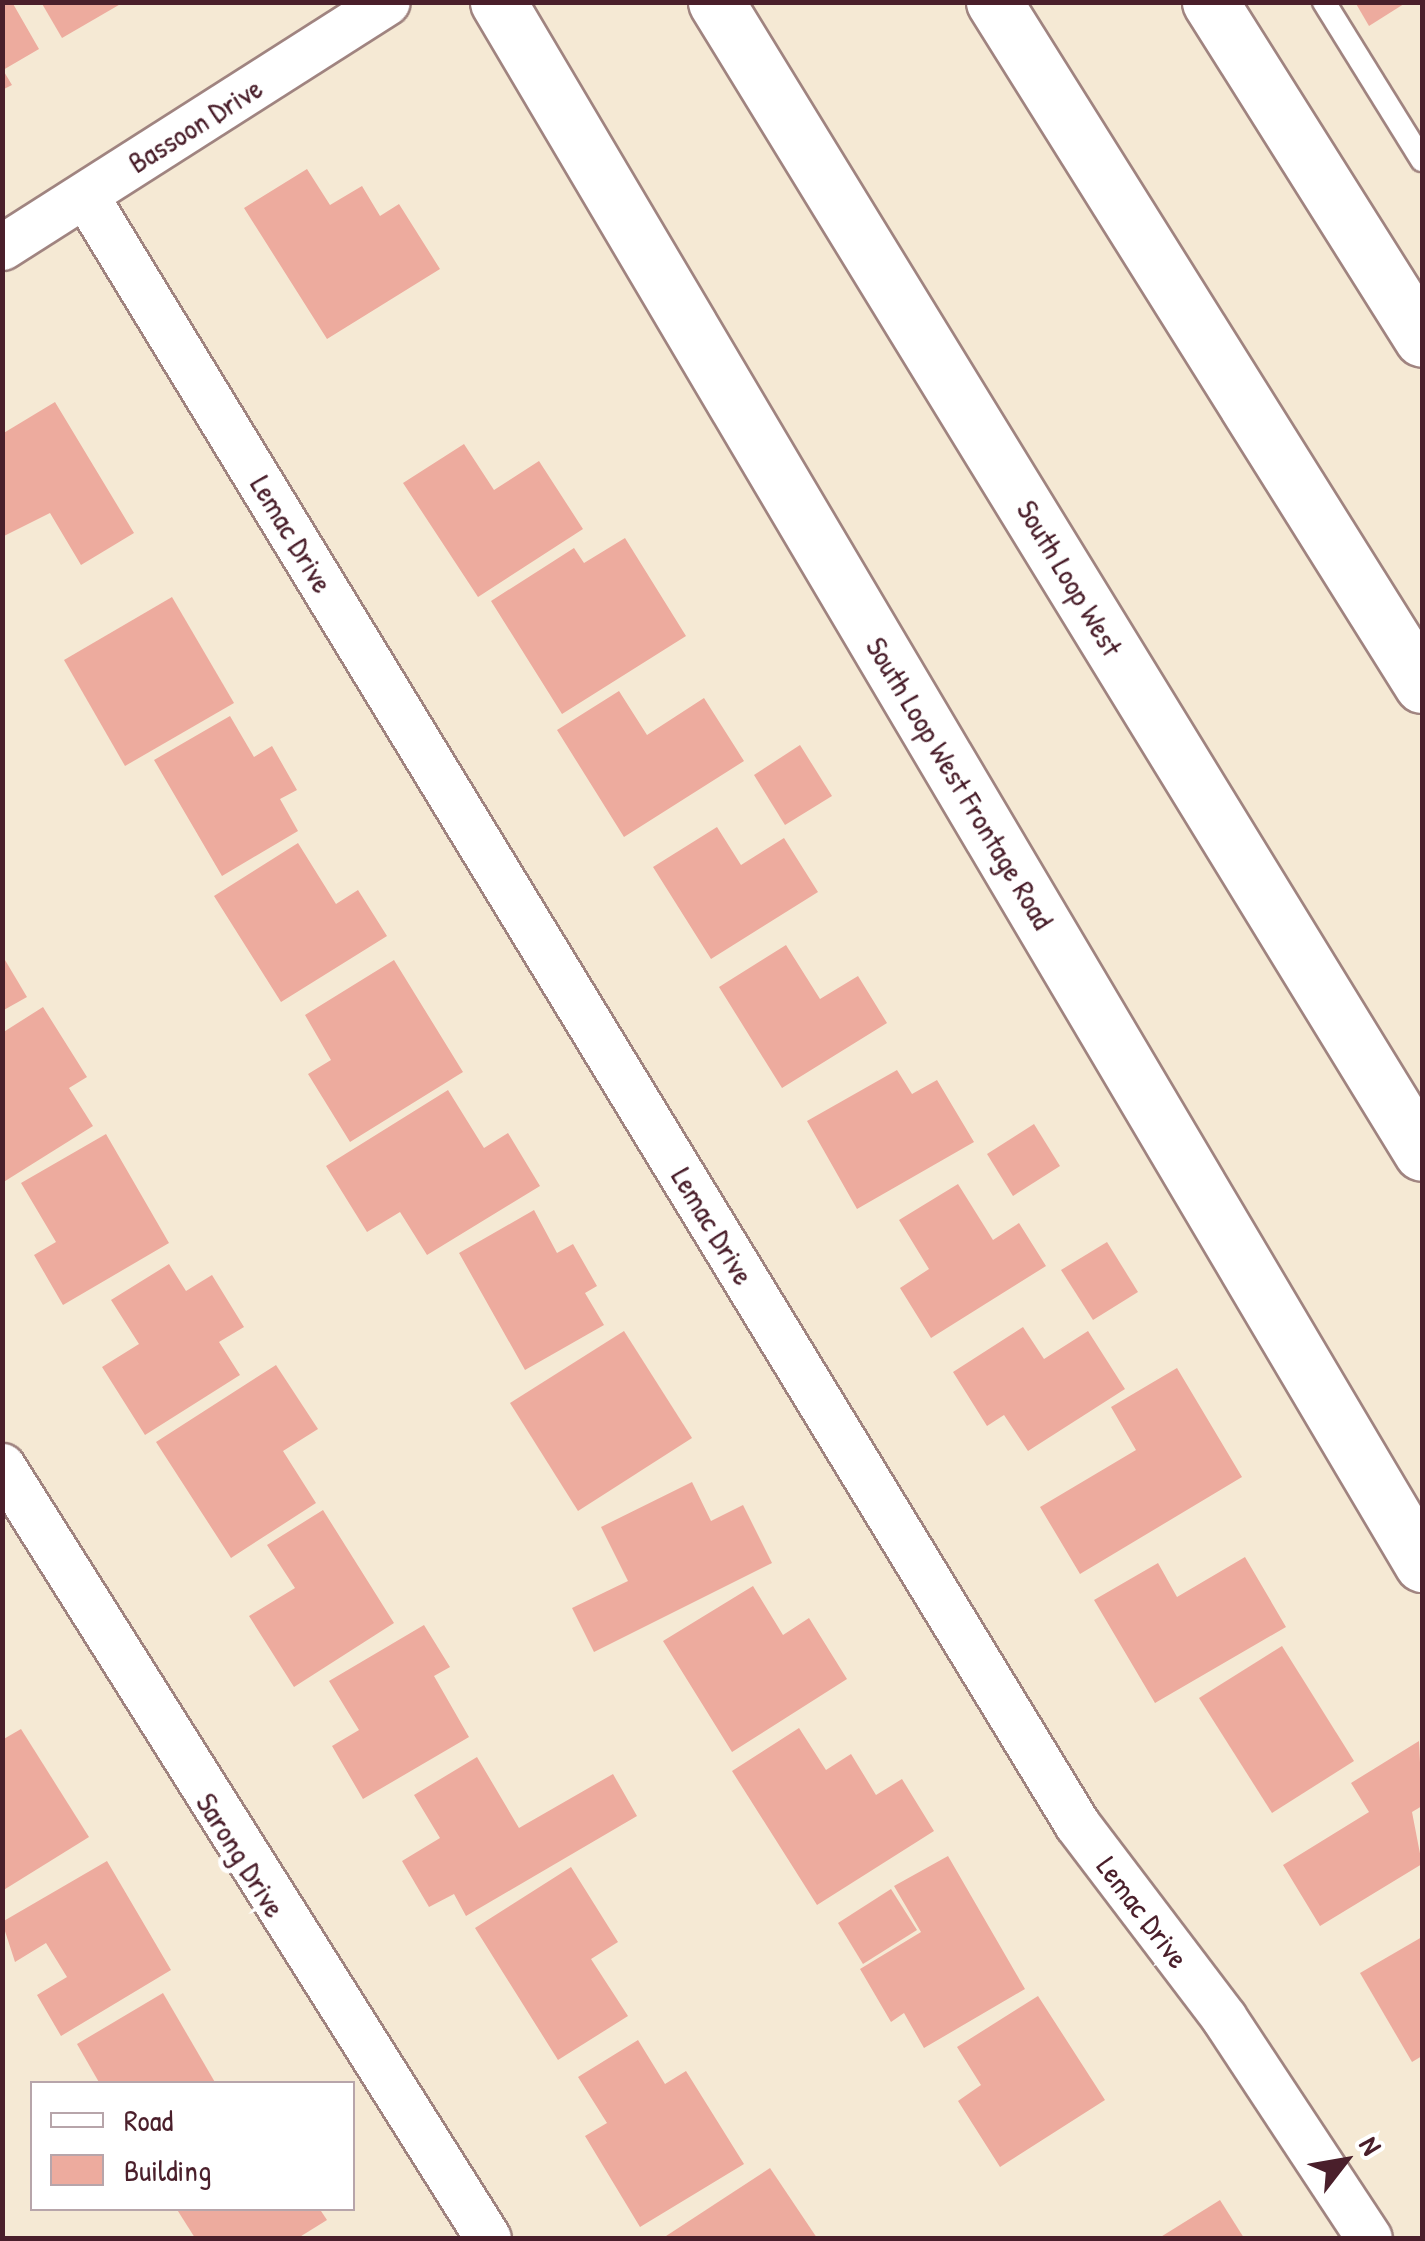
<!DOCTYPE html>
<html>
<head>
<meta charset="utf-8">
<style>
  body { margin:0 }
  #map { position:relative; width:1425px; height:2241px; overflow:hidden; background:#f5e9d4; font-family:"Patrick Hand",sans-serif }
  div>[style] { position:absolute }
  .building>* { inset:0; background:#edab9e }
  .roads { filter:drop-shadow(2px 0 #a08480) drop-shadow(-2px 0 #a08480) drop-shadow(0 2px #a08480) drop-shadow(0 -2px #a08480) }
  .lane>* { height:22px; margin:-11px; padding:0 11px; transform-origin:11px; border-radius:11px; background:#fff }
  .street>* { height:45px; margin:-22.5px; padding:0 22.5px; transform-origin:22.5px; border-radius:22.5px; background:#fff }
  .secondary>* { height:55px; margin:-27.5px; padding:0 27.5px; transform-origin:27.5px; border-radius:27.5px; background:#fff }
  .highway>* { height:55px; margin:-27.5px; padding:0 27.5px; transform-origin:27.5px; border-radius:27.5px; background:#fff }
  span { translate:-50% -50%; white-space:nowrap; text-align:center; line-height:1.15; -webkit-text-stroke:10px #fff; paint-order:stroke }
  .street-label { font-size:30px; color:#4a1f2b }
  .frame { position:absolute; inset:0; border:5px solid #4a1f2b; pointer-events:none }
  .legend { position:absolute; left:30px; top:2081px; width:325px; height:130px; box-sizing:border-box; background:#fff; border:2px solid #b7a5aa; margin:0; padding:12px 18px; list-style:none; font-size:30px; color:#4a1f2b }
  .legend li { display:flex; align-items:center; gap:20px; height:50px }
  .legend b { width:50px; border:2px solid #b7a5aa }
  .north { position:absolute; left:1295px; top:2111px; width:100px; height:100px; -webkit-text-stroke:8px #fff; paint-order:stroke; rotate:59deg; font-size:28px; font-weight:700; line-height:40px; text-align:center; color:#4a1f2b }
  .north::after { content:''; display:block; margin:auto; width:35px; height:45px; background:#4a1f2b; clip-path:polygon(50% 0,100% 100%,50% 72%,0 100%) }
</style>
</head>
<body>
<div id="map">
  <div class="building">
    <div style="clip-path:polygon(2px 2px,12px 2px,39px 49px,3px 70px,12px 85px,2px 90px)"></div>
    <div style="clip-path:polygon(41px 2px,124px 2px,62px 38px)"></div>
    <div style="clip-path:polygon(1355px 2px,1407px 2px,1369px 26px)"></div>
    <div style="clip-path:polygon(307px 169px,330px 205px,362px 186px,380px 216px,399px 204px,440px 269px,327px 339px,244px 208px)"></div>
    <div style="clip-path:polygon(55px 402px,134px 533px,81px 565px,50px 513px,2px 537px,2px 434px)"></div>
    <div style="clip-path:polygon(464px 444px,494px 490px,539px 461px,583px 529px,478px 597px,403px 483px)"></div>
    <div style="clip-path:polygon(625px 538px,686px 636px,562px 714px,491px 601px,574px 548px,584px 563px)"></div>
    <div style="clip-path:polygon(172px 597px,234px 703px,125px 766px,64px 660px)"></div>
    <div style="clip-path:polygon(619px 691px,647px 735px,704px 698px,744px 761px,624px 837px,557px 730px)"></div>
    <div style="clip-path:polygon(230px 716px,254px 757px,272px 746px,297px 790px,280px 799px,298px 831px,222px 876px,154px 760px)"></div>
    <div style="clip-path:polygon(800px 745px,832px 796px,785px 825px,754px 775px)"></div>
    <div style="clip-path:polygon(717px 827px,741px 865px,784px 838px,818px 892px,711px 959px,653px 867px)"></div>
    <div style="clip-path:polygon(298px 843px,336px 904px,358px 890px,387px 936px,281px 1002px,214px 896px)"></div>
    <div style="clip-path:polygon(786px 945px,820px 999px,858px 976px,887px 1023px,782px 1088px,719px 987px)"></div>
    <div style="clip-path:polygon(2px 955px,27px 997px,2px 1011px)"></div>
    <div style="clip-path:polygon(394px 960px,463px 1072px,350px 1142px,308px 1074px,331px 1060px,305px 1015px)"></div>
    <div style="clip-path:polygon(43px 1007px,87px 1077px,69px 1088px,93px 1126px,2px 1183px,2px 1033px)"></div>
    <div style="clip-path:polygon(897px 1070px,912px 1094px,937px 1080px,974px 1142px,857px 1209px,807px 1121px)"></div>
    <div style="clip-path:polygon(448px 1090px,484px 1148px,508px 1133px,540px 1186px,427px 1255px,400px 1212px,367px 1232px,326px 1166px)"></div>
    <div style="clip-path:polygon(1034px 1124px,1060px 1166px,1013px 1196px,987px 1154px)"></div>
    <div style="clip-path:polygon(106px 1134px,169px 1243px,63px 1305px,34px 1255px,56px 1242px,21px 1183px)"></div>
    <div style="clip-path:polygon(958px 1184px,993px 1240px,1019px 1223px,1046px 1266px,931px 1338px,900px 1288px,929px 1269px,899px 1220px)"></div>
    <div style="clip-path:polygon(534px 1210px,557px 1253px,573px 1244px,597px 1286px,585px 1293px,604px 1325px,525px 1370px,459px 1253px)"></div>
    <div style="clip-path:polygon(1107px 1242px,1138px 1292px,1093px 1320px,1061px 1270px)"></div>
    <div style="clip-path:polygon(169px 1264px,186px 1291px,212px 1275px,244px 1327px,219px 1342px,240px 1375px,145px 1435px,102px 1367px,139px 1344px,111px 1300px)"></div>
    <div style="clip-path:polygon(1023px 1327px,1044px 1359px,1088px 1331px,1125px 1389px,1028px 1451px,1004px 1415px,987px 1426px,953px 1372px)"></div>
    <div style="clip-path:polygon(624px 1331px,692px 1438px,578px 1511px,510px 1403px)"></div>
    <div style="clip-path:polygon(276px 1365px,318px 1429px,283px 1451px,316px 1503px,231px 1558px,156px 1442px)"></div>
    <div style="clip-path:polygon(1177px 1368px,1242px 1477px,1080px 1574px,1040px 1507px,1136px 1450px,1111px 1407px)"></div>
    <div style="clip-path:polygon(692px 1482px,711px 1521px,743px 1505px,772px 1563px,594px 1652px,572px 1608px,628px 1581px,601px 1527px)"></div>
    <div style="clip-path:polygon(323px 1510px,394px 1623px,294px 1687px,249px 1616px,295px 1588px,267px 1545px)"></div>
    <div style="clip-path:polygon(1245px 1557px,1286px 1627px,1155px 1703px,1094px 1600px,1158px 1563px,1177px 1597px)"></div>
    <div style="clip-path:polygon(753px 1586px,783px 1635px,809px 1618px,847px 1679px,732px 1752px,663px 1641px)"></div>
    <div style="clip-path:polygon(424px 1625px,450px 1667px,434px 1676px,469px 1737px,363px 1799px,332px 1746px,359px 1730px,329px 1681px)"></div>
    <div style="clip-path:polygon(1282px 1646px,1354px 1761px,1272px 1813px,1199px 1698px)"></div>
    <div style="clip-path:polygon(799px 1728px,826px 1770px,851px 1754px,876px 1795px,902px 1779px,934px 1831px,817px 1905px,732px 1771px)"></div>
    <div style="clip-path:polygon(21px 1729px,89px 1837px,2px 1891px,2px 1740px)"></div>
    <div style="clip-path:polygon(1419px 1741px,1422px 1806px,1412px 1812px,1422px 1864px,1320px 1926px,1283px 1865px,1369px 1812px,1351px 1783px)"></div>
    <div style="clip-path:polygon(477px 1757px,519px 1828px,613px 1774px,637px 1816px,466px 1916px,454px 1894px,429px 1907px,402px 1861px,440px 1838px,414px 1795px)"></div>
    <div style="clip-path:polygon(948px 1856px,1025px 1989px,924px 2048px,904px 2013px,891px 2022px,860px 1969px,921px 1932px,894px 1886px)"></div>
    <div style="clip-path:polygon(107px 1861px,171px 1970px,61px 2036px,37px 1995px,67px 1977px,46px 1943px,15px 1962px,2px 1922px)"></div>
    <div style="clip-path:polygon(571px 1867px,618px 1942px,591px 1959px,628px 2016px,558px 2060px,475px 1928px)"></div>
    <div style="clip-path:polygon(891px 1889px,917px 1930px,863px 1964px,838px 1923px)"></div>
    <div style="clip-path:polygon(1422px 1937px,1422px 2056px,1412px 2062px,1360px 1973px)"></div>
    <div style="clip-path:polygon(163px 1993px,216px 2084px,100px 2084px,77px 2044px)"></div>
    <div style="clip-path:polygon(1038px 1996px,1105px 2100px,1000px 2167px,958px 2101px,981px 2085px,957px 2047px)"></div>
    <div style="clip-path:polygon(638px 2040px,665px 2084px,686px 2071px,744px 2164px,640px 2227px,585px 2136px,607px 2123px,578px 2077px)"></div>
    <div style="clip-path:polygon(770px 2168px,817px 2238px,663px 2238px)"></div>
    <div style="clip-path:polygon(1220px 2200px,1244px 2238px,1159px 2238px)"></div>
    <div style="clip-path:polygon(176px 2208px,319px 2208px,327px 2220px,298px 2238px,195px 2238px)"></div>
  </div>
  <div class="roads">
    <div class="lane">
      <div style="left:1324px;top:2px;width:186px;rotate:58.2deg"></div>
    </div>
    <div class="street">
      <div style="left:85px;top:195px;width:1907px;rotate:58.66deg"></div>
      <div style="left:1077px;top:1824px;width:243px;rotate:52.8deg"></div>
      <div style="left:1224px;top:2018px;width:263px;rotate:56.6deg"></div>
      <div style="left:2px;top:247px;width:456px;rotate:-32.5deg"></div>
      <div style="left:2px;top:1466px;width:912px;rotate:57.81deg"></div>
    </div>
    <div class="secondary">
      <div style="left:498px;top:2px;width:1815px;rotate:59.39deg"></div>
      <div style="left:1210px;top:2px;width:398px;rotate:57.8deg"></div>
    </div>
    <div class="highway">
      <div style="left:716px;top:2px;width:1350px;rotate:58.48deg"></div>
      <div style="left:994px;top:2px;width:806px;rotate:57.93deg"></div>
    </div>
  </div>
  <div class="street-label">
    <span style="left:195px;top:125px;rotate:-32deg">Bassoon Drive</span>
    <span style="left:292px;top:534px;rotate:59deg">Lemac Drive</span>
    <span style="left:1070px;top:578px;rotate:59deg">South Loop West</span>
    <span style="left:960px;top:783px;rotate:59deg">South Loop West Frontage Road</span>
    <span style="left:713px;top:1226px;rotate:59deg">Lemac Drive</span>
    <span style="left:241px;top:1855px;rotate:58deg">Sarong Drive</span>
    <span style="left:1143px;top:1912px;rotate:53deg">Lemac Drive</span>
  </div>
  <div class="frame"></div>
  <ul class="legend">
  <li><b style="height:12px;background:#fff"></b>Road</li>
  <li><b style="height:28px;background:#edab9e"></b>Building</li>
  </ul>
  <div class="north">N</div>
</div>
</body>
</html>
